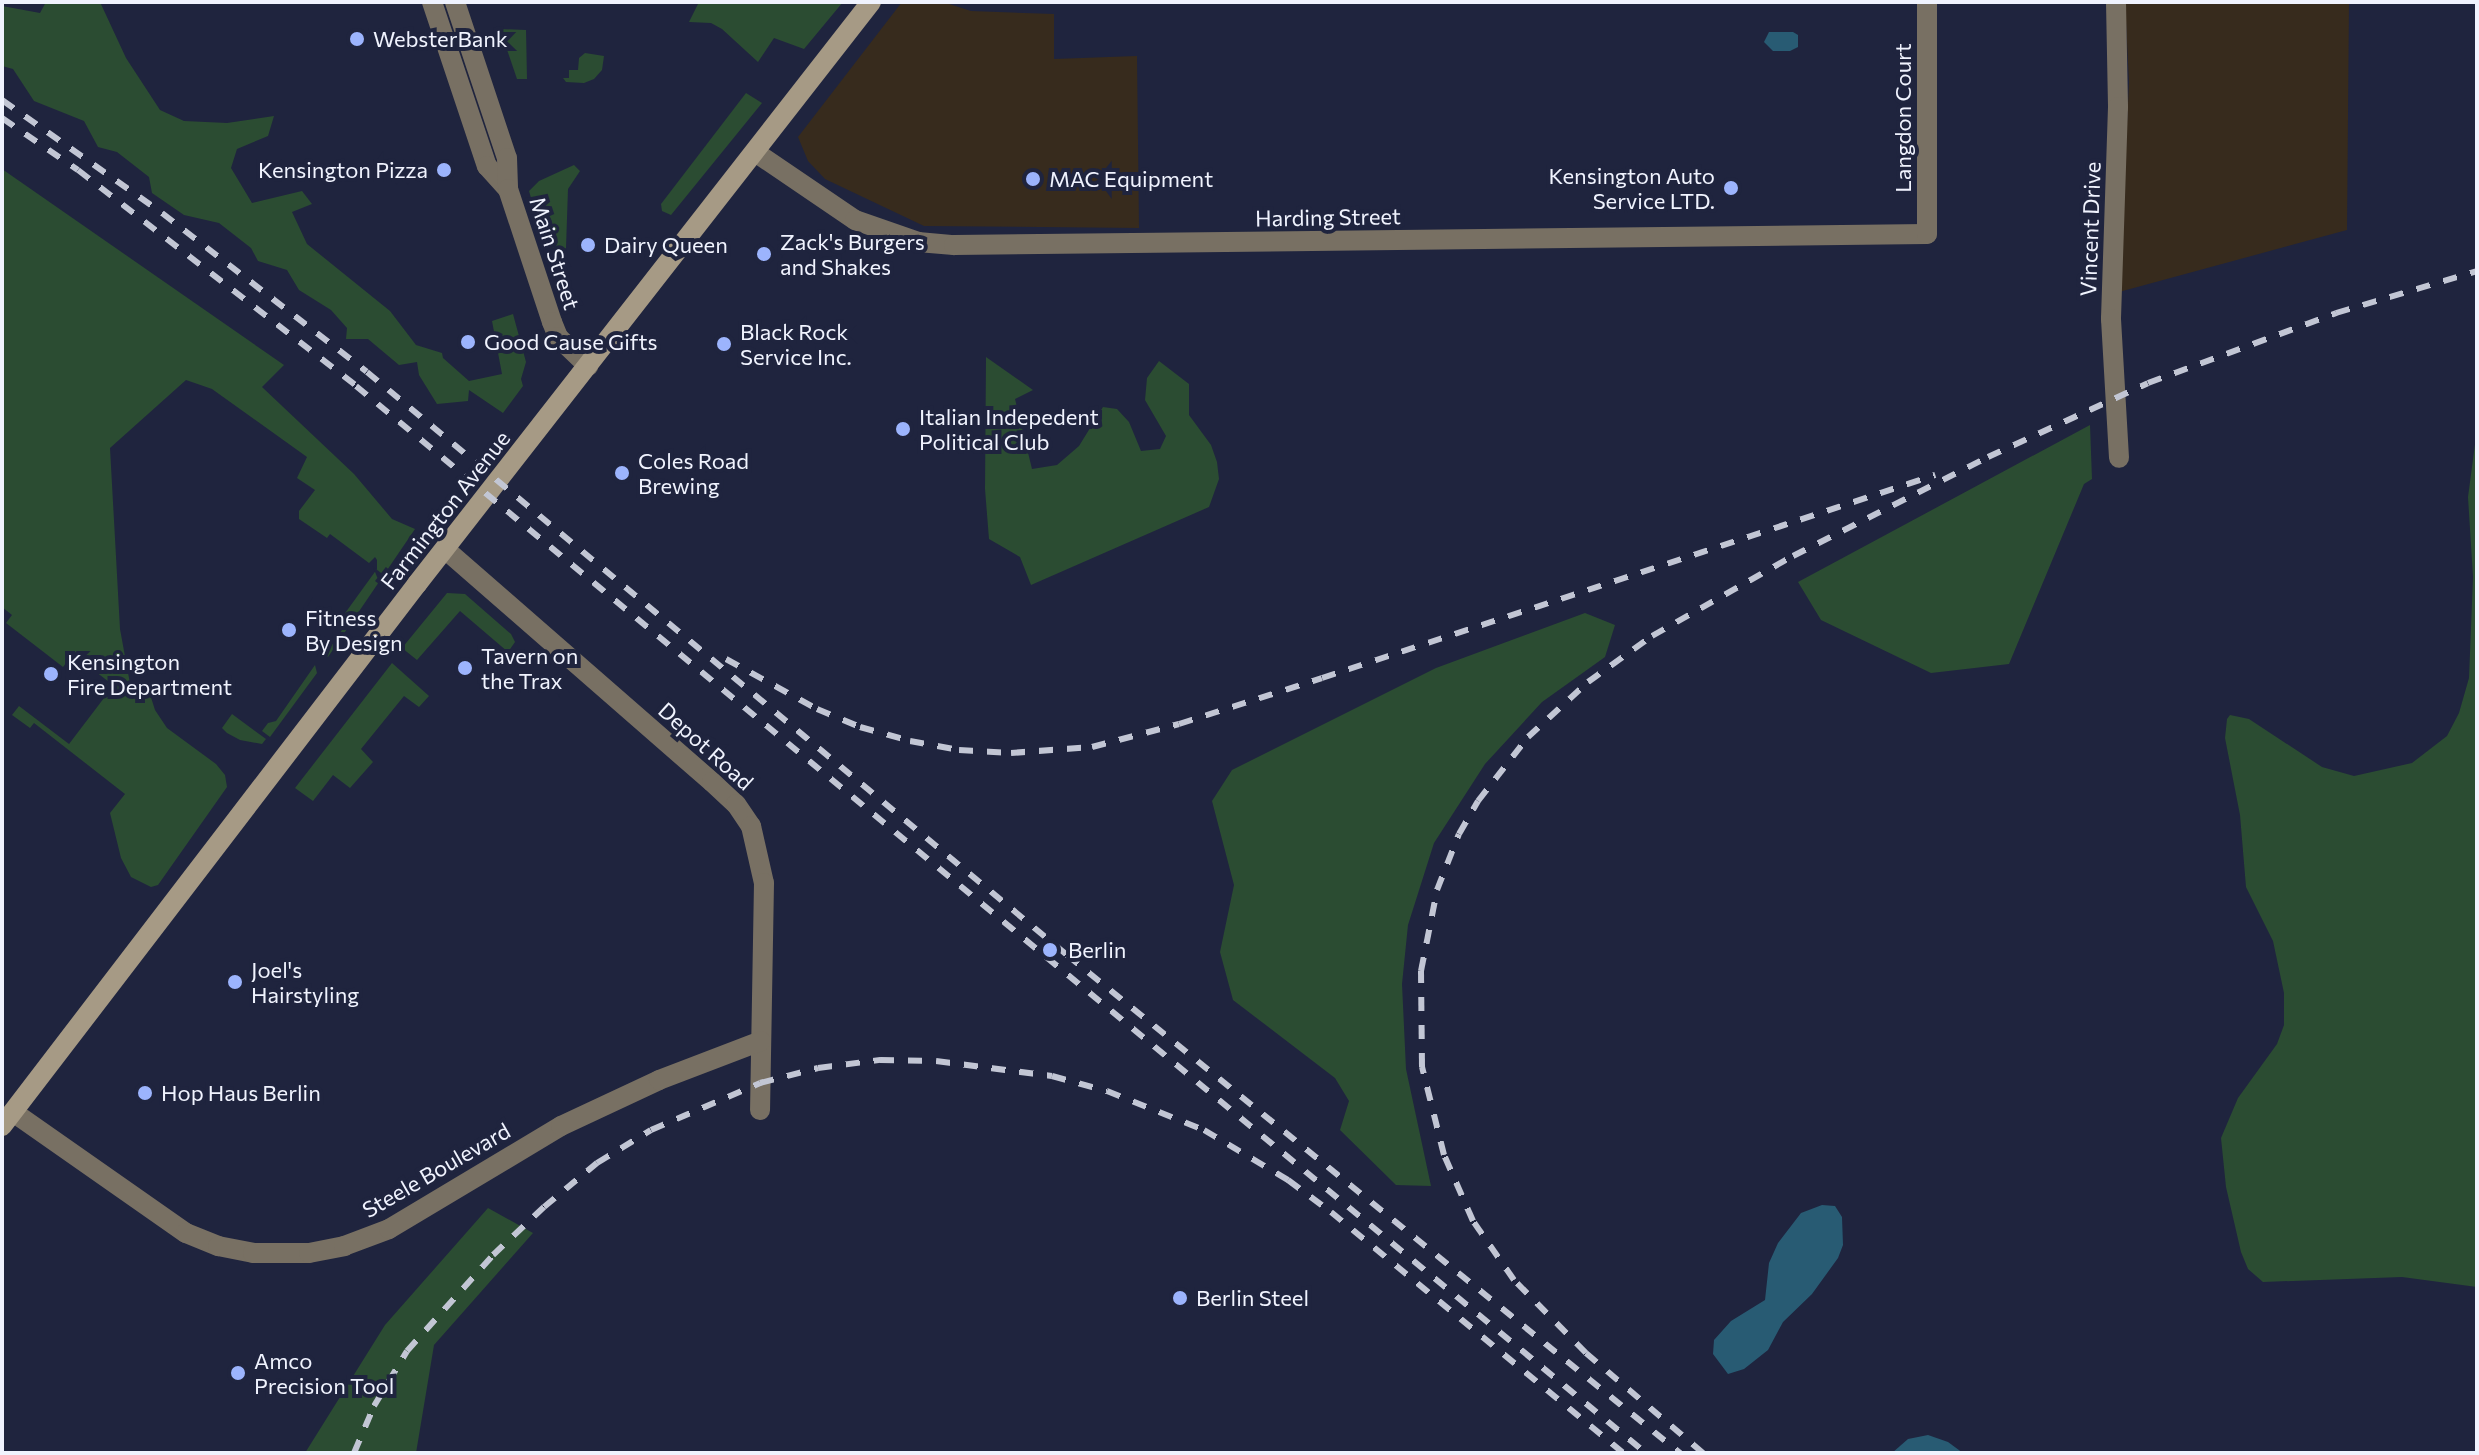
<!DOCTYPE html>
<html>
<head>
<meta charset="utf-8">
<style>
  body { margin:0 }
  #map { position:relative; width:2479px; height:1455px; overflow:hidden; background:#1f243e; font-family:Commissioner,sans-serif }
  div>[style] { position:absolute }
  .commercial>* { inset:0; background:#372b1d }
  .green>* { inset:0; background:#2b4c32 }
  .water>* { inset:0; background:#285b73 }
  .street>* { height:20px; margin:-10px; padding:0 10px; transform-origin:10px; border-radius:10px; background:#787063 }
  .secondary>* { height:20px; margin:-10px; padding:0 10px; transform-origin:10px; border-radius:10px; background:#a69a85 }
  .rail>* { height:6px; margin-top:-3px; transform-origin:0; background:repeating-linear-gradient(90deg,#c2c6d4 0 14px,transparent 0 28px) }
  .dots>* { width:22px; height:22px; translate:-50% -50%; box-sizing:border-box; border:4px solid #1f243e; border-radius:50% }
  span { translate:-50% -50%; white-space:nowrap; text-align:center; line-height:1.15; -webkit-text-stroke:8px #1f243e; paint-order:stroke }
  .poi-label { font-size:22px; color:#f0f3fe }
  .left { translate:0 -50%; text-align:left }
  .right { translate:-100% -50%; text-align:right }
  .street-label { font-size:22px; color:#f0f3fe }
  .frame { position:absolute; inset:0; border:4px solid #f0f3fe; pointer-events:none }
</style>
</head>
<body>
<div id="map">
  <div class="commercial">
    <div style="clip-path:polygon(902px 2px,943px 2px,971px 11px,1054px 14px,1054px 59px,1137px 56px,1139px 228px,924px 226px,825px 179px,808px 161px,798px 137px)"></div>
    <div style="clip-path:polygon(2125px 2px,2349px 2px,2347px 230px,2119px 292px,2129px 82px)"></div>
  </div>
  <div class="green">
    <div style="clip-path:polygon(46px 2px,100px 2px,126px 58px,160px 110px,184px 121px,227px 123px,274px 116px,268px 136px,237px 149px,231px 168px,252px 203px,302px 191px,312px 204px,292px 212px,307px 244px,390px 311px,416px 345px,442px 353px,443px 358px,469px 381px,502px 374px,492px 321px,513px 314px,526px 362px,521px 379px,523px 386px,503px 413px,469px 390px,468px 401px,437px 404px,419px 375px,417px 362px,399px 365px,368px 339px,346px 339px,347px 328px,331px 310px,299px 290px,287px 270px,258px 261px,251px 248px,219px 223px,184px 215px,152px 193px,149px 177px,117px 152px,98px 147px,84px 121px,34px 101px,13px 69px,2px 66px,2px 6px,40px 13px)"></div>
    <div style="clip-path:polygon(699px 2px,843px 2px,804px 49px,774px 38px,758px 62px,722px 29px,711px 23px,689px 22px)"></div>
    <div style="clip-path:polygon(500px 29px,526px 30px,527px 79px,517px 79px)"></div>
    <div style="clip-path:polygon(585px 53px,604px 56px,602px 70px,594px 79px,584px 83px,566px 82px,563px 78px,569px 78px,569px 70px,578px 70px,579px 58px)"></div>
    <div style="clip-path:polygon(746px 93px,762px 103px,671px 215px,662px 211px,661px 204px)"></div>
    <div style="clip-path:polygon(574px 165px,580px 171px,568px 189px,566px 248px,554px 255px,545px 246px,529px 191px,539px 181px)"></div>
    <div style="clip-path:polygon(2px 169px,284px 365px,262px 387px,354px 474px,392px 519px,415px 529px,328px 657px,324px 656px,342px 630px,343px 616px,377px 569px,377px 560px,375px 557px,369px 563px,330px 534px,327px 538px,299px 519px,299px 511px,315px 490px,297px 478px,307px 457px,212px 389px,186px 380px,110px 448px,120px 629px,131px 689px,149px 691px,155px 710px,167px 728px,216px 764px,225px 775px,227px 787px,158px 885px,151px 887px,131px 877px,121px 858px,110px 813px,125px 794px,34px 723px,30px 728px,12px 715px,19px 706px,69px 744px,104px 698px,99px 694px,109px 682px,73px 654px,63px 667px,6px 623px,12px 615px,2px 607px)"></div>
    <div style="clip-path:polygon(986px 357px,1033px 390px,1015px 399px,1032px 469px,1057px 465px,1079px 446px,1103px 407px,1117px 409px,1129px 422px,1141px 451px,1160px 449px,1166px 436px,1145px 400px,1147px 378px,1159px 361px,1189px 384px,1189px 415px,1211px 445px,1217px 462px,1219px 479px,1209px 507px,1031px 585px,1020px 557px,989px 539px,985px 489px)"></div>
    <div style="clip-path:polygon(2090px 425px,2092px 479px,2084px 484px,2009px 664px,1931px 673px,1821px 620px,1798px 582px)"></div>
    <div style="clip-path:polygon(2477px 429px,2477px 1287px,2402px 1277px,2263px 1282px,2248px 1269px,2241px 1252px,2226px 1187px,2221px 1138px,2238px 1098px,2277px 1044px,2284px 1025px,2284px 993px,2273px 941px,2246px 887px,2240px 815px,2225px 738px,2227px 719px,2230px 715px,2249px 719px,2322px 767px,2354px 776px,2412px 763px,2447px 736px,2459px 713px,2469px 678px,2473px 577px,2468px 497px)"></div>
    <div style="clip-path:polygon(447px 593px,465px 594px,511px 634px,515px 642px,508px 652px,460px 611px,417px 660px,402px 648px)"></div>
    <div style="clip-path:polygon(1585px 613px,1615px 625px,1605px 657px,1542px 702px,1485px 764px,1434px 843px,1408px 925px,1402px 984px,1406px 1069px,1431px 1186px,1396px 1185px,1340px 1130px,1349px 1101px,1335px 1078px,1233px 1000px,1220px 952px,1234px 885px,1212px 801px,1232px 770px,1436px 668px)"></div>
    <div style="clip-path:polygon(392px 663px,429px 696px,419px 707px,404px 696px,361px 749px,373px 762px,350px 788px,333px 775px,313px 801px,295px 788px)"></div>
    <div style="clip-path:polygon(315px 665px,317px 673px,270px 737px,262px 731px,268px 723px,276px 721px)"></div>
    <div style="clip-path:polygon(232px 714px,266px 739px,262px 744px,240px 740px,227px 733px,222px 728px)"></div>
    <div style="clip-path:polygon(488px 1208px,533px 1233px,434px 1345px,416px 1453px,305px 1453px,385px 1325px)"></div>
  </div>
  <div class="water">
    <div style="clip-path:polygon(1769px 32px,1793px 32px,1798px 35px,1798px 47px,1790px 51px,1773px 51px,1764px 42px)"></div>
    <div style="clip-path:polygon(1822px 1205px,1835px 1206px,1842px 1217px,1843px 1245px,1838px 1258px,1812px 1294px,1783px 1322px,1768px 1350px,1744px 1369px,1728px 1374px,1713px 1354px,1714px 1340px,1731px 1321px,1765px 1300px,1769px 1263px,1778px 1243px,1801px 1213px)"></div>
    <div style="clip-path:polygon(1928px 1435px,1948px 1442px,1963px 1453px,1892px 1453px,1908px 1439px)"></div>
  </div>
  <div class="street">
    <div style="left:432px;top:2px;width:173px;rotate:71.5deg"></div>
    <div style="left:487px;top:166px;width:31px;rotate:48deg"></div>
    <div style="left:455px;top:2px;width:164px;rotate:71.6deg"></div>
    <div style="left:507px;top:158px;width:31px;rotate:88deg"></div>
    <div style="left:508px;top:189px;width:140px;rotate:71.7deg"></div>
    <div style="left:552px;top:322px;width:16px;rotate:68deg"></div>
    <div style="left:558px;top:337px;width:42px;rotate:44deg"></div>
    <div style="left:2116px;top:2px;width:105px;rotate:88.9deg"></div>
    <div style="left:2118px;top:107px;width:212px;rotate:91.9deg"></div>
    <div style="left:2111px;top:319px;width:139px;rotate:86.7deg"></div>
    <div style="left:755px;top:152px;width:121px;rotate:34.2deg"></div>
    <div style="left:855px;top:220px;width:67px;rotate:19.2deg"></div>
    <div style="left:918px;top:242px;width:36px;rotate:5deg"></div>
    <div style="left:954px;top:245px;width:973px;rotate:-0.65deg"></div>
    <div style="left:1927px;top:234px;width:232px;rotate:-90deg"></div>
    <div style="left:446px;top:550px;width:353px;rotate:41.1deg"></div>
    <div style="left:712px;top:782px;width:33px;rotate:43deg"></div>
    <div style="left:736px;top:804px;width:27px;rotate:56deg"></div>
    <div style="left:751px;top:826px;width:58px;rotate:77.2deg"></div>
    <div style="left:764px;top:883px;width:227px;rotate:91deg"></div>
    <div style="left:13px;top:1112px;width:211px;rotate:35deg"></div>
    <div style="left:186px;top:1233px;width:35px;rotate:22deg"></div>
    <div style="left:218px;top:1246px;width:36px;rotate:11deg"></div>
    <div style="left:253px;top:1253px;width:56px"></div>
    <div style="left:309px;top:1253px;width:36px;rotate:-11deg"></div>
    <div style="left:344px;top:1246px;width:48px;rotate:-20.7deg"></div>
    <div style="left:389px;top:1229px;width:200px;rotate:-30.9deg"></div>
    <div style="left:561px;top:1126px;width:108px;rotate:-25.1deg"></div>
    <div style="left:659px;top:1080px;width:109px;rotate:-20.9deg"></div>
  </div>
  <div class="secondary">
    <div style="left:2px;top:1126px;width:683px;rotate:-52.56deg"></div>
    <div style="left:417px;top:584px;width:738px;rotate:-52.04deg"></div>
  </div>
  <div class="rail">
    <div style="left:2px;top:100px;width:196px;rotate:35.2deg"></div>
    <div style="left:162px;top:213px;width:259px;rotate:37.8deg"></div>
    <div style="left:367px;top:372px;width:911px;rotate:39.79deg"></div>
    <div style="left:1067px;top:955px;width:790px;rotate:39.09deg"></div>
    <div style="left:2px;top:118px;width:92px;rotate:34.4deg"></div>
    <div style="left:78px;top:170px;width:352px;rotate:37.8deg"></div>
    <div style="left:356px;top:386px;width:1674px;rotate:39.6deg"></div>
    <div style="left:726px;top:659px;width:104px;rotate:28.8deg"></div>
    <div style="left:817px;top:709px;width:47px;rotate:22.7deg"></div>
    <div style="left:860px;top:727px;width:52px;rotate:15.6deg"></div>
    <div style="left:910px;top:741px;width:50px;rotate:10.4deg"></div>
    <div style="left:959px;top:750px;width:52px;rotate:3.3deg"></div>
    <div style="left:1011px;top:753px;width:81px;rotate:-4.2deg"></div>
    <div style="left:1092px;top:747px;width:90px;rotate:-14.8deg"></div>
    <div style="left:1179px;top:724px;width:150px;rotate:-17.8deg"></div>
    <div style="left:1322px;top:678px;width:646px;rotate:-18.32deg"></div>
    <div style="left:354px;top:1453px;width:51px;rotate:-66.9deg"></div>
    <div style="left:374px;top:1406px;width:64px;rotate:-59deg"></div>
    <div style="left:407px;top:1351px;width:129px;rotate:-48.1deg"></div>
    <div style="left:493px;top:1255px;width:70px;rotate:-43.3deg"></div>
    <div style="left:544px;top:1207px;width:69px;rotate:-39.7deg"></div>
    <div style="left:597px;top:1163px;width:63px;rotate:-31.4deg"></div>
    <div style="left:651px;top:1130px;width:119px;rotate:-23.3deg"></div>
    <div style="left:760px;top:1083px;width:60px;rotate:-14.5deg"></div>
    <div style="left:818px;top:1068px;width:63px;rotate:-7.4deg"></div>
    <div style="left:880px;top:1060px;width:56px;rotate:1deg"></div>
    <div style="left:936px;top:1061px;width:117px;rotate:7.4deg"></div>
    <div style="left:1052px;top:1076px;width:57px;rotate:15.3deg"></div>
    <div style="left:1107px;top:1091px;width:105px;rotate:21.9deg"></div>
    <div style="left:1204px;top:1130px;width:98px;rotate:30.8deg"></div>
    <div style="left:1288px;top:1180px;width:54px;rotate:36.7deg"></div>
    <div style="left:1331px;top:1212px;width:379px;rotate:39.5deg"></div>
    <div style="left:1703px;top:1453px;width:154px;rotate:-139.5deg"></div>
    <div style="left:1586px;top:1353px;width:103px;rotate:-134.6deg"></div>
    <div style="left:1514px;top:1280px;width:72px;rotate:-124.8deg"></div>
    <div style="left:1473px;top:1221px;width:72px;rotate:-113.7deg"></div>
    <div style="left:1444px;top:1155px;width:91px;rotate:-104deg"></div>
    <div style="left:1422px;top:1067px;width:96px;rotate:-90.6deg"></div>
    <div style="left:1421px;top:971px;width:83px;rotate:-78.8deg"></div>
    <div style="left:1437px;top:890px;width:60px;rotate:-68.6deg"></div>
    <div style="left:1459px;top:834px;width:38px;rotate:-60deg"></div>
    <div style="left:1478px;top:801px;width:81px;rotate:-52deg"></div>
    <div style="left:1528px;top:737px;width:81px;rotate:-42.5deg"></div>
    <div style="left:1588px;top:682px;width:79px;rotate:-35.7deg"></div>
    <div style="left:1652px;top:636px;width:162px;rotate:-29.6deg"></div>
    <div style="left:1793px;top:556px;width:219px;rotate:-26.9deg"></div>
    <div style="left:1988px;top:457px;width:176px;rotate:-24.8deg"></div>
    <div style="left:2148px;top:383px;width:201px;rotate:-20.4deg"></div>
    <div style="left:2336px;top:313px;width:147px;rotate:-16.6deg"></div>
  </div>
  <div class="dots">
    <div style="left:357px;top:39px;background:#9cb4fd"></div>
    <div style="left:444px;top:170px;background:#9cb4fd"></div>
    <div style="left:1033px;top:179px;background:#9cb4fd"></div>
    <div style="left:1731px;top:188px;background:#9cb4fd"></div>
    <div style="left:588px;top:245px;background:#9cb4fd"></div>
    <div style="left:764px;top:254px;background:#9cb4fd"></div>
    <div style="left:468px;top:342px;background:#9cb4fd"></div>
    <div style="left:724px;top:344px;background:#9cb4fd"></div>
    <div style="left:903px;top:429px;background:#9cb4fd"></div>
    <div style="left:622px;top:473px;background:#9cb4fd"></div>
    <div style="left:289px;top:630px;background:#9cb4fd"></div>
    <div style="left:465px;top:668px;background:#9cb4fd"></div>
    <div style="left:51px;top:674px;background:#9cb4fd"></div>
    <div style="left:1050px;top:950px;background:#9cb4fd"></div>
    <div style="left:235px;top:982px;background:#9cb4fd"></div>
    <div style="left:145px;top:1093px;background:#9cb4fd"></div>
    <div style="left:1180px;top:1298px;background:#9cb4fd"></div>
    <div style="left:238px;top:1373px;background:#9cb4fd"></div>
  </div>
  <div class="poi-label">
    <span class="left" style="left:373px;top:39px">WebsterBank</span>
    <span class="right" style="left:428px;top:170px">Kensington Pizza</span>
    <span class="right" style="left:1715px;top:188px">Kensington Auto<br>Service LTD.</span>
    <span class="left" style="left:1049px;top:179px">MAC Equipment</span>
    <span class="left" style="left:780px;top:254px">Zack's Burgers<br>and Shakes</span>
    <span class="left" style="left:604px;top:245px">Dairy Queen</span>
    <span class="left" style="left:740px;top:344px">Black Rock<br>Service Inc.</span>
    <span class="left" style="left:484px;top:342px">Good Cause Gifts</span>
    <span class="left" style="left:919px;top:429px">Italian Indepedent<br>Political Club</span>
    <span class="left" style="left:638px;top:473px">Coles Road<br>Brewing</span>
    <span class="left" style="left:305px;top:630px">Fitness<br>By Design</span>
    <span class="left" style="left:481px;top:668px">Tavern on<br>the Trax</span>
    <span class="left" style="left:67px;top:674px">Kensington<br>Fire Department</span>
    <span class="left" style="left:1068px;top:950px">Berlin</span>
    <span class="left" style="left:251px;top:982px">Joel's<br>Hairstyling</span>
    <span class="left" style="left:161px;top:1093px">Hop Haus Berlin</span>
    <span class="left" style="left:1196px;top:1298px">Berlin Steel</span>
    <span class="left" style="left:254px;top:1373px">Amco<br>Precision Tool</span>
  </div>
  <div class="street-label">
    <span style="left:1903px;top:118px;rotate:-90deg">Langdon Court</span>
    <span style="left:1328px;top:217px;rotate:-1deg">Harding Street</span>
    <span style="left:2090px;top:229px;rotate:-88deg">Vincent Drive</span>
    <span style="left:555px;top:253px;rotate:72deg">Main Street</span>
    <span style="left:445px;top:510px;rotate:-52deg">Farmington Avenue</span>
    <span style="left:706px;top:746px;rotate:42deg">Depot Road</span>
    <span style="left:436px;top:1170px;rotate:-30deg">Steele Boulevard</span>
  </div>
  <div class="frame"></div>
</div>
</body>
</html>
